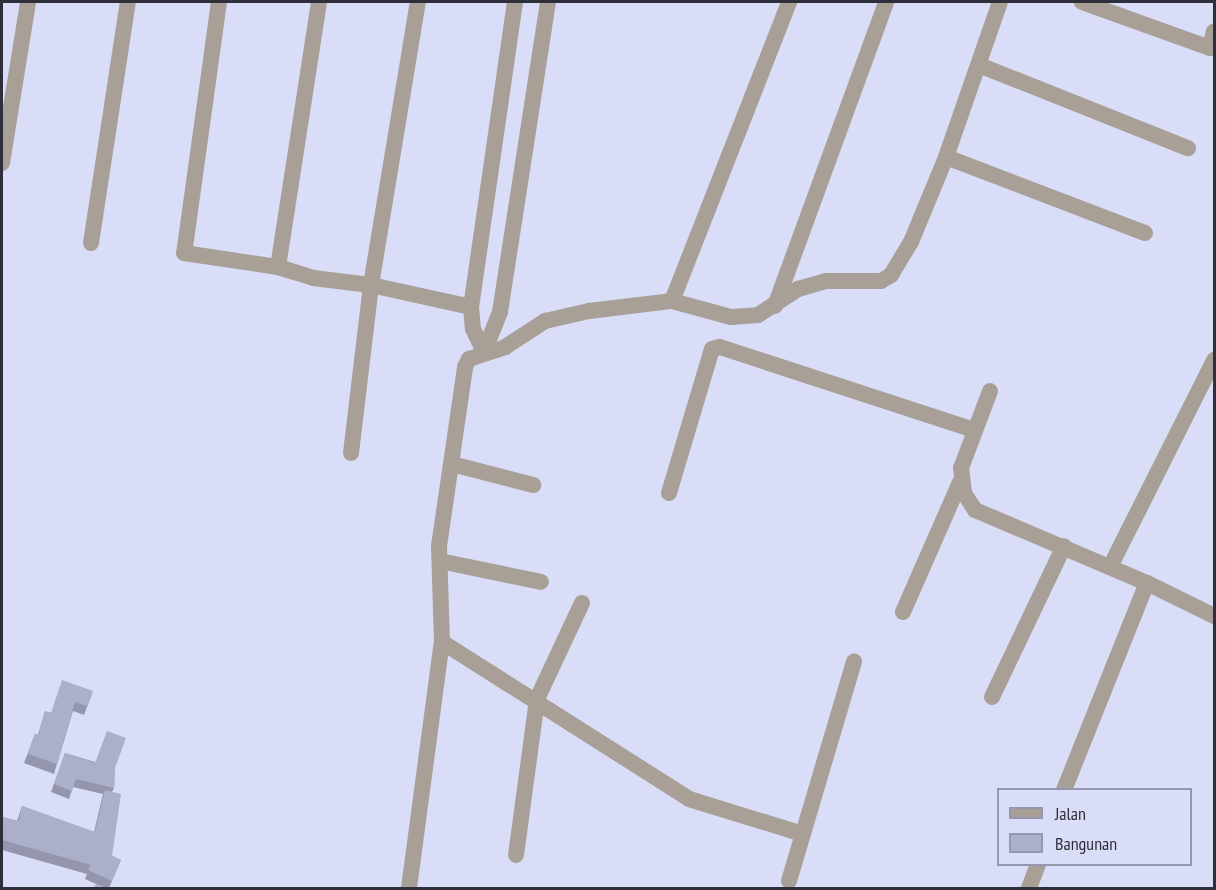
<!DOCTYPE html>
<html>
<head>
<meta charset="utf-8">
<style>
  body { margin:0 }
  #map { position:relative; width:1216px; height:890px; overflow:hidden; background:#d9ddf8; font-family:"PT Sans Narrow",sans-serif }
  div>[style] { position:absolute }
  .minor>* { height:16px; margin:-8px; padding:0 8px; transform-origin:8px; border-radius:8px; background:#a8a096 }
  .wall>* { inset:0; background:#9496ad }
  .building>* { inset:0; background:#acafc9 }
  span { translate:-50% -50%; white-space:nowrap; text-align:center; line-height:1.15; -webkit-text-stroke:6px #d9ddf8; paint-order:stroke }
  .frame { position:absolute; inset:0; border:3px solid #2e2f3a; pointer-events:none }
  .legend { position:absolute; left:997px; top:788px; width:195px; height:78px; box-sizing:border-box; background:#d9ddf8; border:2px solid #9597ac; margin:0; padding:8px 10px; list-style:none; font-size:18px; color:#2e2f3a }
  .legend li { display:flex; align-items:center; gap:12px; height:30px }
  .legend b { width:30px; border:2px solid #9597ac }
</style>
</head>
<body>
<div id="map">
  <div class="minor">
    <div style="left:219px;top:2px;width:253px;rotate:97.9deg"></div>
    <div style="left:184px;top:253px;width:95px;rotate:8.5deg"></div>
    <div style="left:278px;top:267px;width:37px;rotate:17deg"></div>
    <div style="left:313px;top:278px;width:58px;rotate:6.9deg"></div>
    <div style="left:371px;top:285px;width:102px;rotate:12.4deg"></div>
    <div style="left:515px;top:2px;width:308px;rotate:98.2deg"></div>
    <div style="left:471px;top:307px;width:22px;rotate:85deg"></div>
    <div style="left:473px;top:329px;width:25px;rotate:64deg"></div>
    <div style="left:484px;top:352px;width:43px;rotate:-68.2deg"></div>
    <div style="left:500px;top:312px;width:314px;rotate:-81.2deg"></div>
    <div style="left:1082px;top:2px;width:136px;rotate:19.8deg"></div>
    <div style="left:1210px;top:48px;width:17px;rotate:-77deg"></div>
    <div style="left:979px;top:65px;width:225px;rotate:21.7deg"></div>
    <div style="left:946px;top:157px;width:213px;rotate:20.9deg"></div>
    <div style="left:2px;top:163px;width:163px;rotate:-80.8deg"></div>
    <div style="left:91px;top:243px;width:244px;rotate:-81.3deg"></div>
    <div style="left:278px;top:267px;width:268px;rotate:-81.2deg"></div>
    <div style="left:672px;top:301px;width:321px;rotate:-68.6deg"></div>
    <div style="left:775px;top:306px;width:324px;rotate:-69.9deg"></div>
    <div style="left:990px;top:391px;width:82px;rotate:110.6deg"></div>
    <div style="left:961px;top:468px;width:25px;rotate:83deg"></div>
    <div style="left:964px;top:493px;width:20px;rotate:57deg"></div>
    <div style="left:975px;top:510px;width:187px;rotate:23deg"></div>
    <div style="left:1147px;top:583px;width:75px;rotate:26.2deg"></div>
    <div style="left:351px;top:453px;width:169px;rotate:-83.2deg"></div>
    <div style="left:371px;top:285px;width:287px;rotate:-80.6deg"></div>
    <div style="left:452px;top:464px;width:84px;rotate:14.5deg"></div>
    <div style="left:669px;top:493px;width:150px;rotate:-73.4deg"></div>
    <div style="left:712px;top:349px;width:8px;rotate:-14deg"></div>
    <div style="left:720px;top:347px;width:267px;rotate:18.1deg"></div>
    <div style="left:440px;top:561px;width:103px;rotate:11.7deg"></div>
    <div style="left:1110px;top:567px;width:232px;rotate:-63.3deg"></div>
    <div style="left:903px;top:612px;width:142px;rotate:-66.3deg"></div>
    <div style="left:442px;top:642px;width:293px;rotate:32.4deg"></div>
    <div style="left:689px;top:799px;width:119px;rotate:17.1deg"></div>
    <div style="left:992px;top:697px;width:167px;rotate:-64.5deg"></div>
    <div style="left:1064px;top:790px;width:223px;rotate:-68.2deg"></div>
    <div style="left:516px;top:855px;width:157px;rotate:-82.3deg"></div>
    <div style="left:537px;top:699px;width:106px;rotate:-64.9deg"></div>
    <div style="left:789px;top:881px;width:229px;rotate:-73.5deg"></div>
    <div style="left:409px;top:888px;width:248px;rotate:-82.4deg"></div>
    <div style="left:442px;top:642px;width:96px;rotate:-91.8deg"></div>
    <div style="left:439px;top:546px;width:181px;rotate:-81.7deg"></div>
    <div style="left:465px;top:367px;width:9px;rotate:-63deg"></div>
    <div style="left:469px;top:359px;width:38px;rotate:-18deg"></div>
    <div style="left:505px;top:347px;width:48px;rotate:-33deg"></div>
    <div style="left:545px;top:321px;width:45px;rotate:-12.8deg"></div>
    <div style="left:589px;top:311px;width:84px;rotate:-6.9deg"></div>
    <div style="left:672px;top:301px;width:61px;rotate:15.2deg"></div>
    <div style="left:731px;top:317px;width:27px;rotate:-4deg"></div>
    <div style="left:758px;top:315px;width:48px;rotate:-33deg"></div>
    <div style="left:798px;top:289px;width:29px;rotate:-16deg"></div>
    <div style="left:826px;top:281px;width:55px"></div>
    <div style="left:881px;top:281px;width:12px;rotate:-31deg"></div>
    <div style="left:891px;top:275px;width:39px;rotate:-59deg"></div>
    <div style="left:911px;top:242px;width:92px;rotate:-67.6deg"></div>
    <div style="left:946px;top:157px;width:164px;rotate:-70.8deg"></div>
    <div style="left:1029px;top:888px;width:26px;rotate:-69deg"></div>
  </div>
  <div class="wall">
    <div style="clip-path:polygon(93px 691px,84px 715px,73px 711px,54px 774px,24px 763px,35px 734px,38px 735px,45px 711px,50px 713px)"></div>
    <div style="clip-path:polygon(65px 753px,115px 768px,114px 788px,112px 792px,112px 856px,121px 860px,109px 888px,105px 888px,85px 879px,87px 874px,2px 850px,2px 817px,17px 821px,22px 806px,94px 832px,103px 794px,73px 787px,69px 799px,51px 792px)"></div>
  </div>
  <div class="building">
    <div style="clip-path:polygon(62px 680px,93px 691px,87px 706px,75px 702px,57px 764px,28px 754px,35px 734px,39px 735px,45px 711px,51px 713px)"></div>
    <div style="clip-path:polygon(107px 731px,126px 738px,115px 768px,114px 788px,76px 779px,72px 791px,54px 784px,65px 753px,95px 763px)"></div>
    <div style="clip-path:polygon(105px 790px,121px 794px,112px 856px,121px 860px,112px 881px,88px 870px,91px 865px,2px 840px,2px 817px,19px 821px,22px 806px,95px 832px)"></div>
    <div style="clip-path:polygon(96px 884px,104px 888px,94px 888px)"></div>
  </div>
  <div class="frame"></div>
  <ul class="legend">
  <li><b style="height:8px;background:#a8a096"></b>Jalan</li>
  <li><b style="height:16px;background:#acafc9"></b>Bangunan</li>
  </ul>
</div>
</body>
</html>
